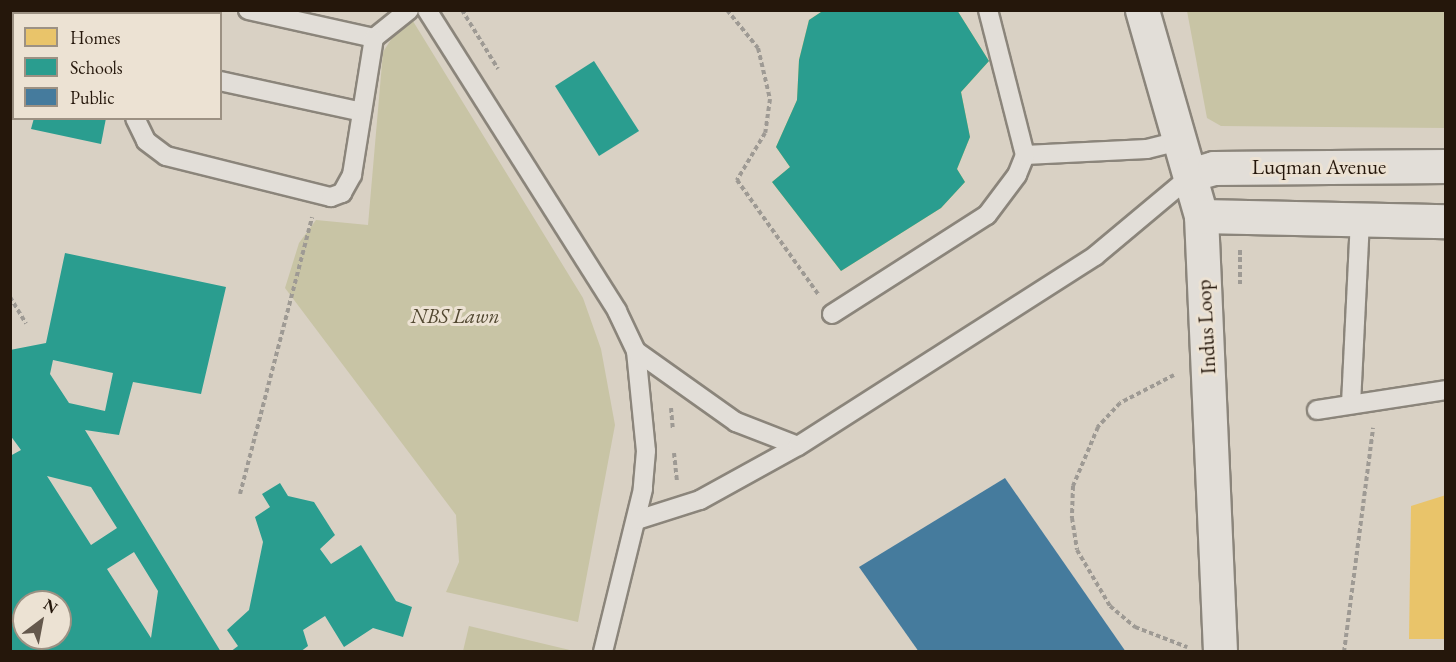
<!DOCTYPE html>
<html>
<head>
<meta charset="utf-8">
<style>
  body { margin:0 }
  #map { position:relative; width:1456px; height:662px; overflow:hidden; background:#d9d1c4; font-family:"EB Garamond",serif }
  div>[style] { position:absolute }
  .green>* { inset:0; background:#c8c4a5 }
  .homes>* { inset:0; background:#e9c46a }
  .schools>* { inset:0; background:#2a9d8f }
  .public>* { inset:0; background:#457b9d }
  .path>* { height:4px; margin-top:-2px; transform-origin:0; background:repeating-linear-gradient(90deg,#9e9a94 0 4.5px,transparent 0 7.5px) }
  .roads { filter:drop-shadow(2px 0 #8b857b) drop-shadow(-2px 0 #8b857b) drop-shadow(0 2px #8b857b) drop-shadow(0 -2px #8b857b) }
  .service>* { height:18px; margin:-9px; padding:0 9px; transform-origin:9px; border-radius:9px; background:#e2ded8 }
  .minor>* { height:33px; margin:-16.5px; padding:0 16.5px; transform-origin:16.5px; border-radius:16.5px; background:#e2ded8 }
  span { translate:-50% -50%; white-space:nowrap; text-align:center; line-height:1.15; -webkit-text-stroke:6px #ece2d3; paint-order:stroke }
  .street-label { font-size:21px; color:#25170b }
  .park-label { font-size:21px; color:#524831; font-style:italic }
  .frame { position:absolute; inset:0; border:12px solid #25170b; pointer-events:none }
  .legend { position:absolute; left:12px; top:12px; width:210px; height:108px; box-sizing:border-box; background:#ece2d3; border:2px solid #9c9183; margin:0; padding:8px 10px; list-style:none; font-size:18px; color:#25170b }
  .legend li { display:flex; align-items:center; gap:12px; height:30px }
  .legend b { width:30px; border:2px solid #9c9183 }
  .north { position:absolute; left:12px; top:590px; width:60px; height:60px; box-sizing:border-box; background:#ece2d3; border:2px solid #9c9183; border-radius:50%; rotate:32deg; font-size:16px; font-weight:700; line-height:24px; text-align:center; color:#25170b }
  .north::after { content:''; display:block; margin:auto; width:21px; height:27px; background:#64584c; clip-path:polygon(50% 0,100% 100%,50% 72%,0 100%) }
</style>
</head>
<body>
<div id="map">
  <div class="green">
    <div style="clip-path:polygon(1187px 11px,1445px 11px,1445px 128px,1221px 126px,1207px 118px)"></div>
    <div style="clip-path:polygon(408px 13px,583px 298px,601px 349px,615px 425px,578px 622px,446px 592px,459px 562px,456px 515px,285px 288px,299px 243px,316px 220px,368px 225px,383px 52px)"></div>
    <div style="clip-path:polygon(469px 626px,574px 651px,463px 651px)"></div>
  </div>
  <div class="homes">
    <div style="clip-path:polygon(824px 10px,957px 10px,989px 61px,961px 92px,970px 137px,957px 169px,965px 182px,941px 208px,841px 271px,772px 182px,790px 167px,776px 147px,797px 100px,799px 60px,809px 20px)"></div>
    <div style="clip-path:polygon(1446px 495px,1446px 639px,1409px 639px,1411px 506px)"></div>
  </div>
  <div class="schools">
    <div style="clip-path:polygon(824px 10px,957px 10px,989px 61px,961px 92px,970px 137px,957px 169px,965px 182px,941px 208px,841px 271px,772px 182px,790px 167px,776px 147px,797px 100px,799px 60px,809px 20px)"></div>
    <div style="clip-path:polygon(594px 61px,639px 131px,599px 156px,555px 86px)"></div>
    <div style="clip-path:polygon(34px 118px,106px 118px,101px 144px,31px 129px)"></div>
    <div style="clip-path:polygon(evenodd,65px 253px,226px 287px,201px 394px,133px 382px,119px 435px,85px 430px,221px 652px,10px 652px,10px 456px,21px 450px,10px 435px,10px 350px,46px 343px,65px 253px,53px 360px,113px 373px,105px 411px,69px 403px,50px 374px,53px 360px,65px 253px,47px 476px,91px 487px,117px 528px,91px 545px,47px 476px,65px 253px,134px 552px,158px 591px,151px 638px,107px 569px,134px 552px,65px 253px,24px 602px,60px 602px,60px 638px,24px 638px,24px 602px)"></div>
    <div style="clip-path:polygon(280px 483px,288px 496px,314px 502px,335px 535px,320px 549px,331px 564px,361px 545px,396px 601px,412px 607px,403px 637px,373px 628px,344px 647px,325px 616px,303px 630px,308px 646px,300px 652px,230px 652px,238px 646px,227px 630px,249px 610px,263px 542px,255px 517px,270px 507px,262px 494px)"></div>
  </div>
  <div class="public">
    <div style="clip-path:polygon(1005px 478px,1126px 652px,919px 652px,859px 567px)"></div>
  </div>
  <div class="path">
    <div style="left:462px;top:10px;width:69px;rotate:58.6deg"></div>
    <div style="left:727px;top:10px;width:49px;rotate:50.8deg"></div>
    <div style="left:758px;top:48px;width:52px;rotate:76.8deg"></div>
    <div style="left:770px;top:99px;width:34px;rotate:98deg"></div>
    <div style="left:765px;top:133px;width:55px;rotate:120.8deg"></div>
    <div style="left:737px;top:180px;width:140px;rotate:54.6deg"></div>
    <div style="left:1240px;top:250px;width:35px;rotate:90deg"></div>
    <div style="left:10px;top:297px;width:31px;rotate:59deg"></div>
    <div style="left:1174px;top:375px;width:61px;rotate:152.6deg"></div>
    <div style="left:1120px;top:403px;width:33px;rotate:133deg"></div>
    <div style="left:1098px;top:427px;width:64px;rotate:113deg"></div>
    <div style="left:1073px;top:486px;width:32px;rotate:92deg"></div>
    <div style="left:1072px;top:518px;width:32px;rotate:81deg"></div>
    <div style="left:1077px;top:550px;width:65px;rotate:59.5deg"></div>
    <div style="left:1110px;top:606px;width:33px;rotate:40deg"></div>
    <div style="left:1135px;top:627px;width:56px;rotate:21deg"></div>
    <div style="left:671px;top:408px;width:22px;rotate:85deg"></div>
    <div style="left:674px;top:453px;width:28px;rotate:84deg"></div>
    <div style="left:240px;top:494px;width:286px;rotate:-75.4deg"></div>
    <div style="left:1344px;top:652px;width:226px;rotate:-82.6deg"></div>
  </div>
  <div class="roads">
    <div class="service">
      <div style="left:248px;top:10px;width:129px;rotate:12.5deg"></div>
      <div style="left:374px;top:38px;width:45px;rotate:-38.7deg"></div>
      <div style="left:427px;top:10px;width:356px;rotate:57.7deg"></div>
      <div style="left:617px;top:311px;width:44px;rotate:64.6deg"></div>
      <div style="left:636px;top:351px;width:100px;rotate:84.3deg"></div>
      <div style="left:646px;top:451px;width:38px;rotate:95deg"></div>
      <div style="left:643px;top:489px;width:168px;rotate:103.8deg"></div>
      <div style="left:156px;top:14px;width:4px;rotate:-76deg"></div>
      <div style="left:220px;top:81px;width:145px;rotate:12.3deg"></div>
      <div style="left:135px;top:118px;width:25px;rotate:64deg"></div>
      <div style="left:146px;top:141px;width:25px;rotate:37deg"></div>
      <div style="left:166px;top:156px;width:170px;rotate:14deg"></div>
      <div style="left:331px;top:197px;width:12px;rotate:-20deg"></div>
      <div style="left:342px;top:193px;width:21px;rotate:-61deg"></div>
      <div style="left:352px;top:175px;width:139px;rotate:-80.9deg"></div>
      <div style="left:1025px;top:155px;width:122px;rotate:-2.8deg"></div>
      <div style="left:1147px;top:149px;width:33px;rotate:-14deg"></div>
      <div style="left:832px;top:314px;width:184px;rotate:-32.6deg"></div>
      <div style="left:987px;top:215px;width:50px;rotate:-53.1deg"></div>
      <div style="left:1017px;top:175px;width:22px;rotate:-68deg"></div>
      <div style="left:1025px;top:155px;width:150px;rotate:-104.3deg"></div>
      <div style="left:636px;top:351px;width:123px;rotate:35.4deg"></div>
      <div style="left:736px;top:422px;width:66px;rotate:21.2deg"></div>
      <div style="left:1351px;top:404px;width:185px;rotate:-87.2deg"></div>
      <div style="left:1317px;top:410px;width:131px;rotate:-8.8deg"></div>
      <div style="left:637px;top:520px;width:66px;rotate:-17.6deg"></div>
      <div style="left:700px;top:500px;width:112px;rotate:-28.9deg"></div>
      <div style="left:798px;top:446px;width:353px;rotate:-32.6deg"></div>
      <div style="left:1095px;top:256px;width:128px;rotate:-39.9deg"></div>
    </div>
    <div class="minor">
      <div style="left:1142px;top:10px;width:214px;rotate:74deg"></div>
      <div style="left:1201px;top:216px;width:436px;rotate:87.5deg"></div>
      <div style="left:1193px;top:174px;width:22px;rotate:-16deg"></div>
      <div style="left:1214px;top:168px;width:232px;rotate:-0.5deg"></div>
      <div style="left:1201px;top:216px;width:245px;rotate:1.2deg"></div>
    </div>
  </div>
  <div class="street-label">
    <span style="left:1319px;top:167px">Luqman Avenue</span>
    <span style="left:1206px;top:327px;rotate:-93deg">Indus Loop</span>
  </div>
  <div class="park-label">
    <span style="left:455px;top:316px">NBS Lawn</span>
  </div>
  <div class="frame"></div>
  <ul class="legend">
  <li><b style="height:16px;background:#e9c46a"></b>Homes</li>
  <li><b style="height:16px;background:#2a9d8f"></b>Schools</li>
  <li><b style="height:16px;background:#457b9d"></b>Public</li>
  </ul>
  <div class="north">N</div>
</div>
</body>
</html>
